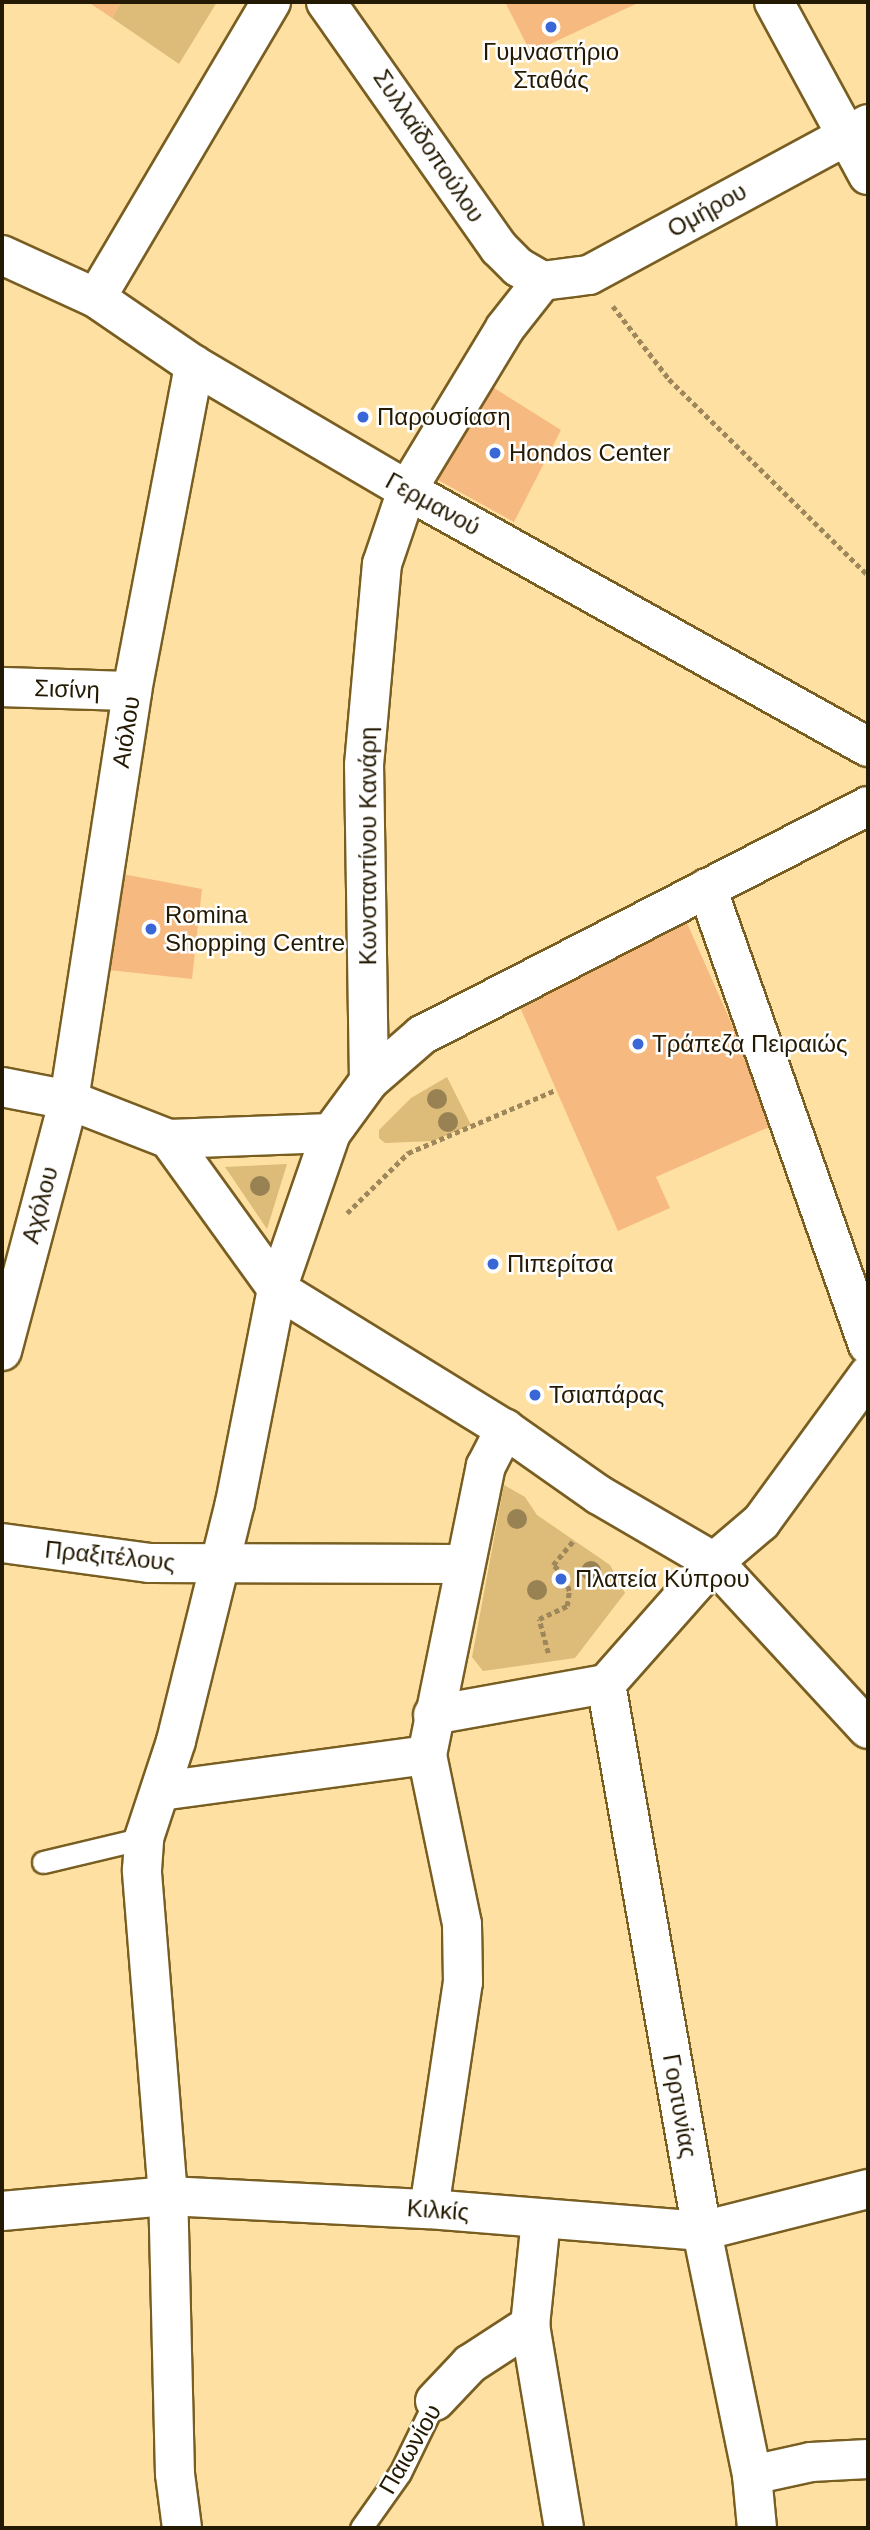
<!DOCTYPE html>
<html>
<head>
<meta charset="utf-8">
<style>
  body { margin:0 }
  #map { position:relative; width:870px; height:2530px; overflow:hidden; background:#fee0a3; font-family:Helvetica,sans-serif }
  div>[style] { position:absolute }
  .green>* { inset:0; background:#ddbc79 }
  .building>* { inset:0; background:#f6ba81 }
  .path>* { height:4.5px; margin-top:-2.25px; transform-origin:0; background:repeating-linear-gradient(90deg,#9d875b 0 5px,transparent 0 8.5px) }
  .roads { filter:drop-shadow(2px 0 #795e22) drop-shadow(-2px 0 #795e22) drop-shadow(0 2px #795e22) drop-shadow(0 -2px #795e22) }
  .service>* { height:21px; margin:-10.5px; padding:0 10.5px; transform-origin:10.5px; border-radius:10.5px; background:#fff }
  .minor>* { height:38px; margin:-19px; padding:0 19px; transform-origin:19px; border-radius:19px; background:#fff }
  .primary>* { height:38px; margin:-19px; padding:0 19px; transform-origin:19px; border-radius:19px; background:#fff }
  .trees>* { width:20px; height:20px; margin:-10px; border-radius:50%; background:#988254 }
  .dots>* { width:19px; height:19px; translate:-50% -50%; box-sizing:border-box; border:4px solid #fff; border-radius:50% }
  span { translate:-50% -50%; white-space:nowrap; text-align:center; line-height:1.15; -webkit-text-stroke:5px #fff; paint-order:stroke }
  .poi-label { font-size:24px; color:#241902 }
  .left { translate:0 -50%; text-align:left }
  .street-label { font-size:24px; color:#241902 }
  .frame { position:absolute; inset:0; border:4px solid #241902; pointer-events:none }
</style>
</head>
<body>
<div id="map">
  <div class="green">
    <div style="clip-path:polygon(121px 2px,217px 2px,179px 64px,112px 18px)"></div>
    <div style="clip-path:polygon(447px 1077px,471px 1125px,433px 1141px,385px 1143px,379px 1138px,379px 1130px,411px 1098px)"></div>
    <div style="clip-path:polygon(287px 1164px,267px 1229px,225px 1167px)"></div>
    <div style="clip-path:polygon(504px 1485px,525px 1497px,537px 1515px,610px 1565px,625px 1593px,575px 1658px,483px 1671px,472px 1657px)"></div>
  </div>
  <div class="building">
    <div style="clip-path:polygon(88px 2px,121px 2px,112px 18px)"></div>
    <div style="clip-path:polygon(505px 2px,640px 2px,531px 53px)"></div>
    <div style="clip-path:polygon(480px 379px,561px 430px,514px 522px,429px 475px)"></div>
    <div style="clip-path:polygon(112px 872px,202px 889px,192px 979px,99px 969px)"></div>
    <div style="clip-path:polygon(687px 923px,776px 1124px,656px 1177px,670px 1208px,618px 1231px,516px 998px)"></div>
  </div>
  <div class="path">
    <div style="left:613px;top:306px;width:92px;rotate:52.5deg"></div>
    <div style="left:669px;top:379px;width:279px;rotate:44.6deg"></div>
    <div style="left:347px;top:1213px;width:86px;rotate:-44.5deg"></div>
    <div style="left:408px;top:1153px;width:161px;rotate:-23.1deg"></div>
    <div style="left:548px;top:1653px;width:35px;rotate:-105deg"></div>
    <div style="left:539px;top:1619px;width:31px;rotate:-25deg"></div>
    <div style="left:567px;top:1606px;width:15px;rotate:-82deg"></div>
    <div style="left:569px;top:1591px;width:17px;rotate:-107deg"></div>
    <div style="left:564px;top:1575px;width:15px;rotate:-138deg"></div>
    <div style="left:553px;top:1565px;width:31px;rotate:-50deg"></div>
  </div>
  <div class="roads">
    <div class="service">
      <div style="left:43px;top:1862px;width:104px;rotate:-13.4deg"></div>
      <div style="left:361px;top:2528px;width:67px;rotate:-54.7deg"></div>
      <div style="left:400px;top:2473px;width:80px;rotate:-64.1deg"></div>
    </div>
    <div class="minor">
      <div style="left:326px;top:2px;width:301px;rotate:54.9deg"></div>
      <div style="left:499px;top:248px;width:27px;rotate:45deg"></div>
      <div style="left:518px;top:267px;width:28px;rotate:30deg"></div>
      <div style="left:774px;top:2px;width:197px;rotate:61.5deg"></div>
      <div style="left:542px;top:281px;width:47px;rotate:-7.3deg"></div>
      <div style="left:589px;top:275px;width:317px;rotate:-28.4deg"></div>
      <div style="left:96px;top:298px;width:344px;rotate:-59.4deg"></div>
      <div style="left:2px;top:687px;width:130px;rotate:1.8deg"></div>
      <div style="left:707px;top:888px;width:484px;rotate:70.6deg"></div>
      <div style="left:369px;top:1081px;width:316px;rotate:-90.9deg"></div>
      <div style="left:364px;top:765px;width:202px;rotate:-84.9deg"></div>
      <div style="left:382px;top:564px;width:78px;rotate:-71.3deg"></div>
      <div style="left:407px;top:490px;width:189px;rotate:-58.8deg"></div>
      <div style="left:505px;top:328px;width:60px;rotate:-51.8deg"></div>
      <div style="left:2px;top:1087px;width:68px;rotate:11deg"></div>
      <div style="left:69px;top:1100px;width:107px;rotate:21.3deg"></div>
      <div style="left:169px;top:1139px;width:162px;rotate:-2.1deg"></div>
      <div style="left:169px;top:1139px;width:185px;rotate:54.2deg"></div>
      <div style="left:277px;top:1289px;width:268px;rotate:31.6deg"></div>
      <div style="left:505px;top:1429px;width:115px;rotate:35.1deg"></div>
      <div style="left:599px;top:1495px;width:133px;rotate:30.2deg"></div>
      <div style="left:714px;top:1562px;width:227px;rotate:47.3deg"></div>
      <div style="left:2px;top:1351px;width:260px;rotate:-75.1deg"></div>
      <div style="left:69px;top:1100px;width:414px;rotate:-81.2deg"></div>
      <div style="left:132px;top:691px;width:332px;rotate:-79.2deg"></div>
      <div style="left:2px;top:1543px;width:148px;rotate:7.7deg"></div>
      <div style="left:149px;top:1563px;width:315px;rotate:0.2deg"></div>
      <div style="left:433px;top:1715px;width:176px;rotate:-10.2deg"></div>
      <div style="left:606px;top:1684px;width:163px;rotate:-48.5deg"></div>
      <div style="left:714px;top:1562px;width:62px;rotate:-40.4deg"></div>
      <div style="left:761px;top:1522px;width:182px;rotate:-53.9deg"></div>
      <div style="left:161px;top:1791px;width:268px;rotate:-7.7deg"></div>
      <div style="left:429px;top:2209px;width:230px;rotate:-81.5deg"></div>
      <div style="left:463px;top:1982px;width:58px;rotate:-91deg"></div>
      <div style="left:462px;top:1924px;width:173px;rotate:-101.7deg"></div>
      <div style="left:427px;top:1755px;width:295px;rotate:-78.5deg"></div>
      <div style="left:486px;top:1466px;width:42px;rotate:-62.8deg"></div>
      <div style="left:2px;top:2211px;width:167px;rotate:-5.2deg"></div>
      <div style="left:168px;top:2196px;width:261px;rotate:2.9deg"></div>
      <div style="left:429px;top:2209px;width:274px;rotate:4.6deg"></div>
      <div style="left:702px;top:2231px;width:555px;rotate:-99.95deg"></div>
      <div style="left:541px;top:2219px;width:107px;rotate:95.9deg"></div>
      <div style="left:530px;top:2325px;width:206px;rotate:80.5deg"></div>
      <div style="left:435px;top:2401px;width:51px;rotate:-46.6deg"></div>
      <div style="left:470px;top:2364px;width:72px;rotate:-33deg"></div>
      <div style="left:752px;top:2475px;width:60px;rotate:-12.4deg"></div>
      <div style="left:811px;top:2462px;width:57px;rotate:-3deg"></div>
      <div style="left:182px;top:2528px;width:54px;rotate:-97.4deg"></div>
      <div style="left:175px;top:2474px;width:278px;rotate:-91.4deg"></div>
      <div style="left:168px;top:2196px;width:327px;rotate:-94.6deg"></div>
      <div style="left:142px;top:1870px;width:32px;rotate:-86deg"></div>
      <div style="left:144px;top:1838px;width:102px;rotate:-71.7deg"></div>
      <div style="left:176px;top:1741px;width:245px;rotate:-76.1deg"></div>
      <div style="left:235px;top:1503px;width:218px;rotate:-78.9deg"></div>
      <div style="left:277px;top:1289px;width:165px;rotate:-70.9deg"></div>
      <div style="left:331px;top:1133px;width:64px;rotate:-53.8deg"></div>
      <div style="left:369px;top:1081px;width:70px;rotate:-41deg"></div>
      <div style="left:422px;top:1035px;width:501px;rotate:-27.18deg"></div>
    </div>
    <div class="primary">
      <div style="left:2px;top:255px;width:103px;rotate:24.6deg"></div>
      <div style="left:96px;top:298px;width:119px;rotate:34.4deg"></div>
      <div style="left:194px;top:365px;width:247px;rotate:30.4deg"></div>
      <div style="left:407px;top:490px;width:528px;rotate:29.14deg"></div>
      <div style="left:757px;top:2528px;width:53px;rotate:-95.4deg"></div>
      <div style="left:752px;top:2475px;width:249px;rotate:-101.6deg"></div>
      <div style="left:702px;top:2231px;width:171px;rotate:-14.2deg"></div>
    </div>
  </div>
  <div class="trees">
    <div style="left:437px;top:1099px"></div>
    <div style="left:448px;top:1122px"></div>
    <div style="left:260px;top:1186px"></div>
    <div style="left:517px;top:1519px"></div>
    <div style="left:591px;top:1571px"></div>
    <div style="left:537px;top:1590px"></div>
  </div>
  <div class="dots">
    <div style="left:551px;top:27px;background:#3a67d8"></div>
    <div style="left:363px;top:417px;background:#3a67d8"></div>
    <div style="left:495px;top:453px;background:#3a67d8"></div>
    <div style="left:151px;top:929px;background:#3a67d8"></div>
    <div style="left:638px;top:1044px;background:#3a67d8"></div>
    <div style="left:493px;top:1264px;background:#3a67d8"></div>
    <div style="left:535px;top:1395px;background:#3a67d8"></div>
    <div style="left:561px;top:1579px;background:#3a67d8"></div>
  </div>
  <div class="poi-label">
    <span style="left:551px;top:66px">Γυμναστήριο<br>Σταθάς</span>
    <span class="left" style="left:377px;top:417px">Παρουσίαση</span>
    <span class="left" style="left:509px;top:453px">Hondos Center</span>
    <span class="left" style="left:165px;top:929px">Romina<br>Shopping Centre</span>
    <span class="left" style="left:652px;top:1044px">Τράπεζα Πειραιώς</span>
    <span class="left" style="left:507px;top:1264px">Πιπερίτσα</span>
    <span class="left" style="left:549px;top:1395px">Τσιαπάρας</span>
    <span class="left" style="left:575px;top:1579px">Πλατεία Κύπρου</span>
  </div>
  <div class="street-label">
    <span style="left:429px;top:146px;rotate:56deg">Συλλαϊδοπούλου</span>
    <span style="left:707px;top:210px;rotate:-29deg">Ομήρου</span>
    <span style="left:433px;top:504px;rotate:29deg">Γερμανού</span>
    <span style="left:67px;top:689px;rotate:2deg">Σισίνη</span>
    <span style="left:126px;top:732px;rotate:-81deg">Αιόλου</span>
    <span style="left:368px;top:846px;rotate:-90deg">Κωνσταντίνου Κανάρη</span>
    <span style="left:40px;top:1205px;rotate:-75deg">Αχόλου</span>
    <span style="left:110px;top:1556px;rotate:6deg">Πραξιτέλους</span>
    <span style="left:680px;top:2106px;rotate:80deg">Γορτυνίας</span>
    <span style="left:438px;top:2210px;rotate:4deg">Κιλκίς</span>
    <span style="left:410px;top:2449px;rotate:-60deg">Παιωνίου</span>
  </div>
  <div class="frame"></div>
</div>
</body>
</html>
